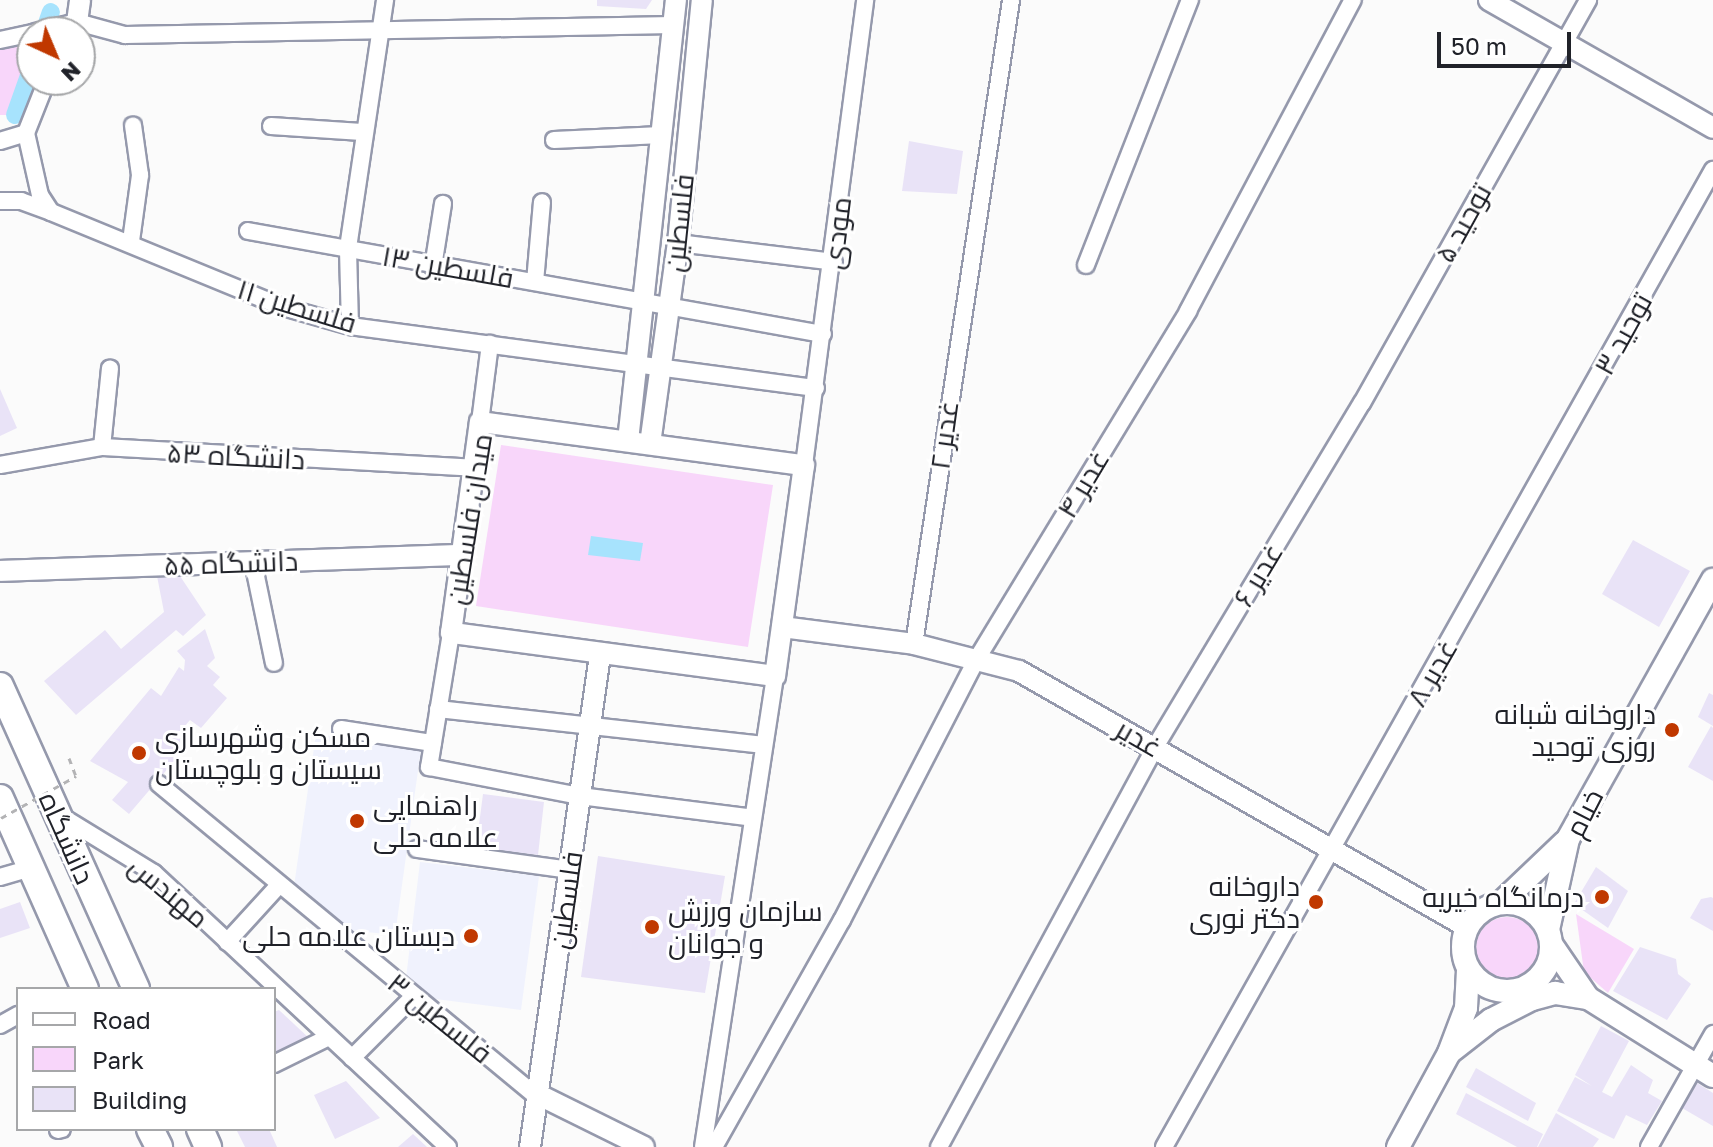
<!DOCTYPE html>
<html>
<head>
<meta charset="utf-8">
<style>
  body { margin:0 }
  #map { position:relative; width:1713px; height:1147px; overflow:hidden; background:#fbfbfb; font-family:"Golos Text",Cairo,sans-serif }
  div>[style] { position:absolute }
  .built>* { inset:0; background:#f0f2fd }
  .green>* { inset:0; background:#f8d6fa }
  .round { border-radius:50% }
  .water>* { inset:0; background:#a7e3fd }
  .canal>* { height:18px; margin:-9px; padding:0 9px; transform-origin:9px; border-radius:9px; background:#a7e3fd }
  .building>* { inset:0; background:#e9e3f7 }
  .path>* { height:3px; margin-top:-1.5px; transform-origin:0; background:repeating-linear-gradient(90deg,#b3b3b5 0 6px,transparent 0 12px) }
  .roads { filter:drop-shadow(2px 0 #9599ac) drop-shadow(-2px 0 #9599ac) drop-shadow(0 2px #9599ac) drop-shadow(0 -2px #9599ac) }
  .minor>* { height:16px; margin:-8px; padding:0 8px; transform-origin:8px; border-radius:8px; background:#fff }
  .tertiary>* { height:20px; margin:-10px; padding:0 10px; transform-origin:10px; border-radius:10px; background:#fff }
  .secondary>* { height:22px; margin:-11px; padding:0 11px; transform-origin:11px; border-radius:11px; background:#fff }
  .secondary>.ring { margin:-11px; padding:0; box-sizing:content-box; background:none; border:22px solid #fff; border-radius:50% }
  .primary>* { height:26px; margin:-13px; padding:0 13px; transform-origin:13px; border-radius:13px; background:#fff }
  .path-bridge>* { height:3px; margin-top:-1.5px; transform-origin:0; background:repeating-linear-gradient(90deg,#b3b3b5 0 6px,transparent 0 12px) }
  .dots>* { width:22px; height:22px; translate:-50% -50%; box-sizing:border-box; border:4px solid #fff; border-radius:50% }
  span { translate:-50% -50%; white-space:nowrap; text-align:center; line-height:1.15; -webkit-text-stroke:6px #fff; paint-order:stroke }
  .street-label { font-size:28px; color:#202229 }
  .poi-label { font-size:28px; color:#202229 }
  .right { translate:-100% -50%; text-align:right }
  .left { translate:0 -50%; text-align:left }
  .legend { position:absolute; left:16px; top:987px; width:260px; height:144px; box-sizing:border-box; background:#fff; border:2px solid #a6a7a9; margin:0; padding:10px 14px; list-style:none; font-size:24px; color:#202229 }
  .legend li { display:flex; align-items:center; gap:16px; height:40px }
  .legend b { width:40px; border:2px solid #a6a7a9 }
  .north { position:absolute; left:16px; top:16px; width:80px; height:80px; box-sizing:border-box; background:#fff; border:2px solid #a6a7a9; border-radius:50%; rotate:136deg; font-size:22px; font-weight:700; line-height:32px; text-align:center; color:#202229 }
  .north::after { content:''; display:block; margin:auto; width:28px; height:36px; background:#c03800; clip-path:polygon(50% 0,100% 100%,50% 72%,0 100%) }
  .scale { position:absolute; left:1437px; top:32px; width:134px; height:36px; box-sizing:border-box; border:4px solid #202229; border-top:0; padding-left:10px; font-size:24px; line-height:28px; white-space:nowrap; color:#202229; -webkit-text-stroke:6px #fff; paint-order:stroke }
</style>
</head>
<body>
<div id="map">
  <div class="built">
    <div style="clip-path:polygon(316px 734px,421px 749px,395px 935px,348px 930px,293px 893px)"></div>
    <div style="clip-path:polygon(420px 862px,539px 876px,521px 1010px,404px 995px)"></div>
  </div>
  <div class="green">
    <div style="clip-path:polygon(31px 37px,9px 115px,0 115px,0 39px)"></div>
    <div style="clip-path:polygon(501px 445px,773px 485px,748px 647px,476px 606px)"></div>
    <div style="clip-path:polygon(1576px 914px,1634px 949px,1608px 993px,1584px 972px)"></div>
    <div class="round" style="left:1476px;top:917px;width:62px;height:62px"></div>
  </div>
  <div class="water">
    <div style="clip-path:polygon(591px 536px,643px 543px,640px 561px,588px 555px)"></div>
  </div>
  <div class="canal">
    <div style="left:44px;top:32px;width:21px;rotate:-71deg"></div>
    <div style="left:15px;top:115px;width:51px;rotate:-70.5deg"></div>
  </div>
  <div class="building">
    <div style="clip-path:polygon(597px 0,652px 0,646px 9px,597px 6px)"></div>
    <div style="clip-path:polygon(909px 141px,963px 151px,957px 194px,902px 191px)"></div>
    <div style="clip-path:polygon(0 389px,17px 428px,0 436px)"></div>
    <div style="clip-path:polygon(1633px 540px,1690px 571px,1659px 627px,1602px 594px)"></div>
    <div style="clip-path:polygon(178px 573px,206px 615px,183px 636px,176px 630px,76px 715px,44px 681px,105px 630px,121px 649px,164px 612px,157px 576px)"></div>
    <div style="clip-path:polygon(205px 629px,215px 658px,207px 666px,220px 677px,213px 685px,227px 698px,201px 728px,190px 720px,177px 735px,188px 745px,129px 814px,112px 800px,128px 782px,90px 761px,151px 688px,161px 696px,179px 667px,184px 671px,185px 660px,177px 651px)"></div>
    <div style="clip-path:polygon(1709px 693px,1713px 695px,1713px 726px,1698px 717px)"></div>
    <div style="clip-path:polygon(1711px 726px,1713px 728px,1713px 781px,1688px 767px)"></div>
    <div style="clip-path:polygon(483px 794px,544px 802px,538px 855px,476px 848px)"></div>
    <div style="clip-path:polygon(598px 856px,725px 876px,705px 993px,581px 977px)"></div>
    <div style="clip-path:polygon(1596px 867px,1628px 891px,1608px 928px,1574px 904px)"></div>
    <div style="clip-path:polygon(1711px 897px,1713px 898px,1713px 931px,1690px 918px,1701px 899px)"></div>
    <div style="clip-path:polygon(20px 902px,30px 928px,0 938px,0 909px)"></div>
    <div style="clip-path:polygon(1640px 947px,1676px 959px,1678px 974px,1691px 984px,1667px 1020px,1613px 991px)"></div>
    <div style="clip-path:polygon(279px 1010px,309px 1038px,274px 1055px,274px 1012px)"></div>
    <div style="clip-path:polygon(1601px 1026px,1629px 1041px,1602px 1092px,1612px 1097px,1631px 1065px,1653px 1080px,1648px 1093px,1662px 1101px,1647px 1125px,1626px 1115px,1614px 1139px,1557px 1111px,1575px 1077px,1592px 1086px,1575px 1075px)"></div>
    <div style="clip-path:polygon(1476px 1068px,1536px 1103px,1528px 1121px,1466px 1087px)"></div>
    <div style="clip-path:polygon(346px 1081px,380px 1118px,335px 1139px,314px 1095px)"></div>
    <div style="clip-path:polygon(1697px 1083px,1713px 1093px,1713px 1126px,1682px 1108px)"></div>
    <div style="clip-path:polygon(1466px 1093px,1543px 1134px,1537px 1147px,1517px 1147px,1456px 1114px)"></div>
    <div style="clip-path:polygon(1556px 1113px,1599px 1139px,1593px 1147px,1538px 1147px)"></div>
    <div style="clip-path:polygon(236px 1129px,269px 1129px,277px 1147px,245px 1147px)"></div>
    <div style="clip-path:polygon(413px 1134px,427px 1147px,398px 1147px)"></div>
  </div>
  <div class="path">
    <div style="left:69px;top:758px;width:19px;rotate:69deg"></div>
  </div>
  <div class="roads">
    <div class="minor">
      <div style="left:77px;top:22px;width:50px;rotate:15.2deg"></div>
      <div style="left:125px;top:35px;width:548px;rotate:-1.05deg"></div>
      <div style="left:35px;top:32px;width:43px;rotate:-13.4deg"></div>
      <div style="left:77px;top:22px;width:11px;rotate:117deg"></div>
      <div style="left:0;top:40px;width:33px;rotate:-12deg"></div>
      <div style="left:271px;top:126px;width:91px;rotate:3.8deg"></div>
      <div style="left:26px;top:133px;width:64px;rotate:77.3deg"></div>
      <div style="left:40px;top:195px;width:20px;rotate:57deg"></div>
      <div style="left:51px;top:212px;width:251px;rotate:22.3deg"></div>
      <div style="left:283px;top:307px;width:70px;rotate:15.8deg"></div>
      <div style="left:350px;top:326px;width:470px;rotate:7.6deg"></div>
      <div style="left:554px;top:140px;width:107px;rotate:-2.7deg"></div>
      <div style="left:0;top:141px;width:27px;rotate:-17deg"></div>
      <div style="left:26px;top:133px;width:57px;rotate:-68.4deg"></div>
      <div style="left:0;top:201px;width:21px"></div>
      <div style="left:21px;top:201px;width:32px;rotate:20deg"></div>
      <div style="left:248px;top:231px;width:584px;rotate:10.16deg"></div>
      <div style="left:131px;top:241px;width:67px;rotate:-82.2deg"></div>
      <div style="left:140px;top:175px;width:50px;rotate:-98deg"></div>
      <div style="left:678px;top:243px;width:157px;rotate:6.9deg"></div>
      <div style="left:1086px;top:265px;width:285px;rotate:-68.6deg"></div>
      <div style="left:433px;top:267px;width:64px;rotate:-81deg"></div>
      <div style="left:535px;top:282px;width:80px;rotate:-85deg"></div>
      <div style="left:350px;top:326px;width:78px;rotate:-91.5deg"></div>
      <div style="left:348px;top:248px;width:251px;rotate:-81.5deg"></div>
      <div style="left:480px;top:422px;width:79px;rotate:-82.7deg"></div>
      <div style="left:102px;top:447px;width:79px;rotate:-84.2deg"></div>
      <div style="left:0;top:465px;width:104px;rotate:-10deg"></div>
      <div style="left:102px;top:447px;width:373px;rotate:3.2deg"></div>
      <div style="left:804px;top:465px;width:469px;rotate:-82.5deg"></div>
      <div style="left:253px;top:562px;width:103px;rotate:78.3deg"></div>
      <div style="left:451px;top:633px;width:136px;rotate:99.3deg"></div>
      <div style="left:429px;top:767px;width:154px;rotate:10.9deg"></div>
      <div style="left:580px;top:796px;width:174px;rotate:7.2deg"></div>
      <div style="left:914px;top:644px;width:651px;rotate:-81.43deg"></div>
      <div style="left:438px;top:709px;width:328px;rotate:6.3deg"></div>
      <div style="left:341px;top:729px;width:93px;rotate:8.7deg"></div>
      <div style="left:159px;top:784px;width:492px;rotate:39.6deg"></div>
      <div style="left:61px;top:816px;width:109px;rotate:31.5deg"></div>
      <div style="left:154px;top:873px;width:402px;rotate:43deg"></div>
      <div style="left:417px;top:849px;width:154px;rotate:7.8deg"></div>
      <div style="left:0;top:877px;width:32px;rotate:-16deg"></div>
      <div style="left:227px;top:942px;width:77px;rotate:-47.6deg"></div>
      <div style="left:0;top:1025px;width:21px;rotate:-29deg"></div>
      <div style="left:352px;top:1058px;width:86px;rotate:-45deg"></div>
      <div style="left:274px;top:1064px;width:61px;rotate:-26.1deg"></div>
      <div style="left:58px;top:1130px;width:4px;rotate:-14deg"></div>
      <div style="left:703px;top:1147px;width:476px;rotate:-81.3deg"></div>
      <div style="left:714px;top:1147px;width:261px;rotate:-60.6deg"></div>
      <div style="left:842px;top:920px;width:296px;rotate:-62.7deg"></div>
      <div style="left:978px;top:657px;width:405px;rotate:-58.7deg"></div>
      <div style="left:1188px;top:311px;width:352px;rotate:-62.1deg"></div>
      <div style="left:939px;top:1147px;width:455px;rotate:-61.6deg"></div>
      <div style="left:1155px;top:747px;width:401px;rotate:-59deg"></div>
      <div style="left:1362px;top:403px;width:462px;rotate:-60.7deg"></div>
      <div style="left:1164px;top:1147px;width:1121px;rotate:-60.67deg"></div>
      <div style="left:1649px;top:1147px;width:130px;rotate:-60.5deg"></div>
    </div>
    <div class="tertiary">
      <div style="left:1489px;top:0;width:258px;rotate:29.7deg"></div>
      <div style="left:77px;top:22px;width:22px;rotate:-82deg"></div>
      <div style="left:480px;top:422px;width:327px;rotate:7.6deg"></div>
      <div style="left:804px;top:465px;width:213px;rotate:97.8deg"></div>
      <div style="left:775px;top:676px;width:327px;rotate:-172.4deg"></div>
      <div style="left:451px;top:633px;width:213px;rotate:-82.2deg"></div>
      <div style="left:628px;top:441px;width:444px;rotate:-83.8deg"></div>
      <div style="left:650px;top:444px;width:203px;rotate:-82.1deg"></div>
      <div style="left:678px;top:243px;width:244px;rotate:-84.4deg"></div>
      <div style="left:0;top:571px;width:462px;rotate:-2deg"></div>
      <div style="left:782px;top:627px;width:133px;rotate:7.3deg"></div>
      <div style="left:914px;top:644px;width:108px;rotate:14.4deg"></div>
      <div style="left:1019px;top:671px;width:516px;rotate:29.74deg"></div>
      <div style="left:539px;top:1095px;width:117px;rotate:26.3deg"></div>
      <div style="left:530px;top:1147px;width:499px;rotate:-81.9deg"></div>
    </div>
    <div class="secondary">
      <div class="ring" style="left:1463px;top:903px;width:66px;height:66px"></div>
      <div style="left:1501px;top:903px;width:88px;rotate:-43.6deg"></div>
      <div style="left:1548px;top:930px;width:93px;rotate:-77.6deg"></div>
      <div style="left:1568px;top:839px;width:297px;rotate:-60.8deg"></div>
      <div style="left:1551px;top:944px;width:65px;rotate:55.6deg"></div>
      <div style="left:1588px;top:998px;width:147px;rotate:32deg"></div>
      <div style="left:1450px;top:1052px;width:52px;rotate:-38deg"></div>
      <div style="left:1491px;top:1020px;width:46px;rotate:-27.1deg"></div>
      <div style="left:1532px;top:999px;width:24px;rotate:-15deg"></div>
      <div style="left:1555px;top:993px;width:33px;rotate:9deg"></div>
      <div style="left:1398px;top:1147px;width:107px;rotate:-61.5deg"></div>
      <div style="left:1449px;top:1053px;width:48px;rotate:-69.3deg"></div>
      <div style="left:1466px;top:1008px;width:39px;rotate:-87deg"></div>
    </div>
    <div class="primary">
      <div style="left:0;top:686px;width:332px;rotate:65.8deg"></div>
      <div style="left:0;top:798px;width:209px;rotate:66deg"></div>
      <div style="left:150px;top:1129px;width:20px;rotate:63deg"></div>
      <div style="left:200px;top:1129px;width:20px;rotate:66deg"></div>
    </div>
  </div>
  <div class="path-bridge">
    <div style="left:1px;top:818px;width:86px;rotate:-29.2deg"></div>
  </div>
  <div class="dots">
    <div style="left:1672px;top:730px;background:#c03800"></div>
    <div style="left:139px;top:753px;background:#c03800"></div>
    <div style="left:357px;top:821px;background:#c03800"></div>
    <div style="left:1602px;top:897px;background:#c03800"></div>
    <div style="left:1316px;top:902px;background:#c03800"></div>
    <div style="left:652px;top:927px;background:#c03800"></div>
    <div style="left:471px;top:936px;background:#c03800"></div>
  </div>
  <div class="street-label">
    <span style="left:679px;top:223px;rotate:-84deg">فلسطین</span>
    <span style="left:1463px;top:223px;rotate:-61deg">توحید ۵</span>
    <span style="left:837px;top:233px;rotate:-83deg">مودی</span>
    <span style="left:448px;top:267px;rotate:10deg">فلسطین ۱۳</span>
    <span style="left:297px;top:306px;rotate:17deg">فلسطین ۱۱</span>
    <span style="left:1623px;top:334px;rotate:-61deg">توحید ۳</span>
    <span style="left:944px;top:435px;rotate:-82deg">غدیر ۲</span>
    <span style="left:236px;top:456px;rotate:3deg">دانشگاه ۵۳</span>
    <span style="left:1083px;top:484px;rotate:-59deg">غدیر ۴</span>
    <span style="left:469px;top:519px;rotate:-81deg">میدان فلسطین</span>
    <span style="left:231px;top:563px;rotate:-2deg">دانشگاه ۵۵</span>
    <span style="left:1258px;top:575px;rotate:-59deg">غدیر ۶</span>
    <span style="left:1432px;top:673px;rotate:-60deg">غدیر ۸</span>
    <span style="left:1139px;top:738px;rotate:30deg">غدیر</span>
    <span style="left:1584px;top:813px;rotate:-63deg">خیام</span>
    <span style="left:67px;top:838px;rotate:66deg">دانشگاه</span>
    <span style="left:169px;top:892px;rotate:40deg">مهندس</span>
    <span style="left:566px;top:900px;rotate:-82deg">فلسطین</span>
    <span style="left:440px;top:1018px;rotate:39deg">فلسطین ۳</span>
  </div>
  <div class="poi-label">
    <span class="right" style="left:1656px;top:730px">داروخانه شبانه<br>روزی توحید</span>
    <span class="left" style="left:155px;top:753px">مسکن وشهرسازی<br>سیستان و بلوچستان</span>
    <span class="left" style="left:373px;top:821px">راهنمایی<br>علامه حلی</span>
    <span class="right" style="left:1300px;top:902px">داروخانه<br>دکتر نوری</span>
    <span class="right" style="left:1584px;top:897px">درمانگاه خیریه</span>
    <span class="left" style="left:668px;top:927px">سازمان ورزش<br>و جوانان</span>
    <span class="right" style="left:455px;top:936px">دبستان علامه حلی</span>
  </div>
  <ul class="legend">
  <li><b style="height:10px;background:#fff"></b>Road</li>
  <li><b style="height:22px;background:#f8d6fa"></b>Park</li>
  <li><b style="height:22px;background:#e9e3f7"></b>Building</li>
  </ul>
  <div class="north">N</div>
  <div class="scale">50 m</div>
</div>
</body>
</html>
